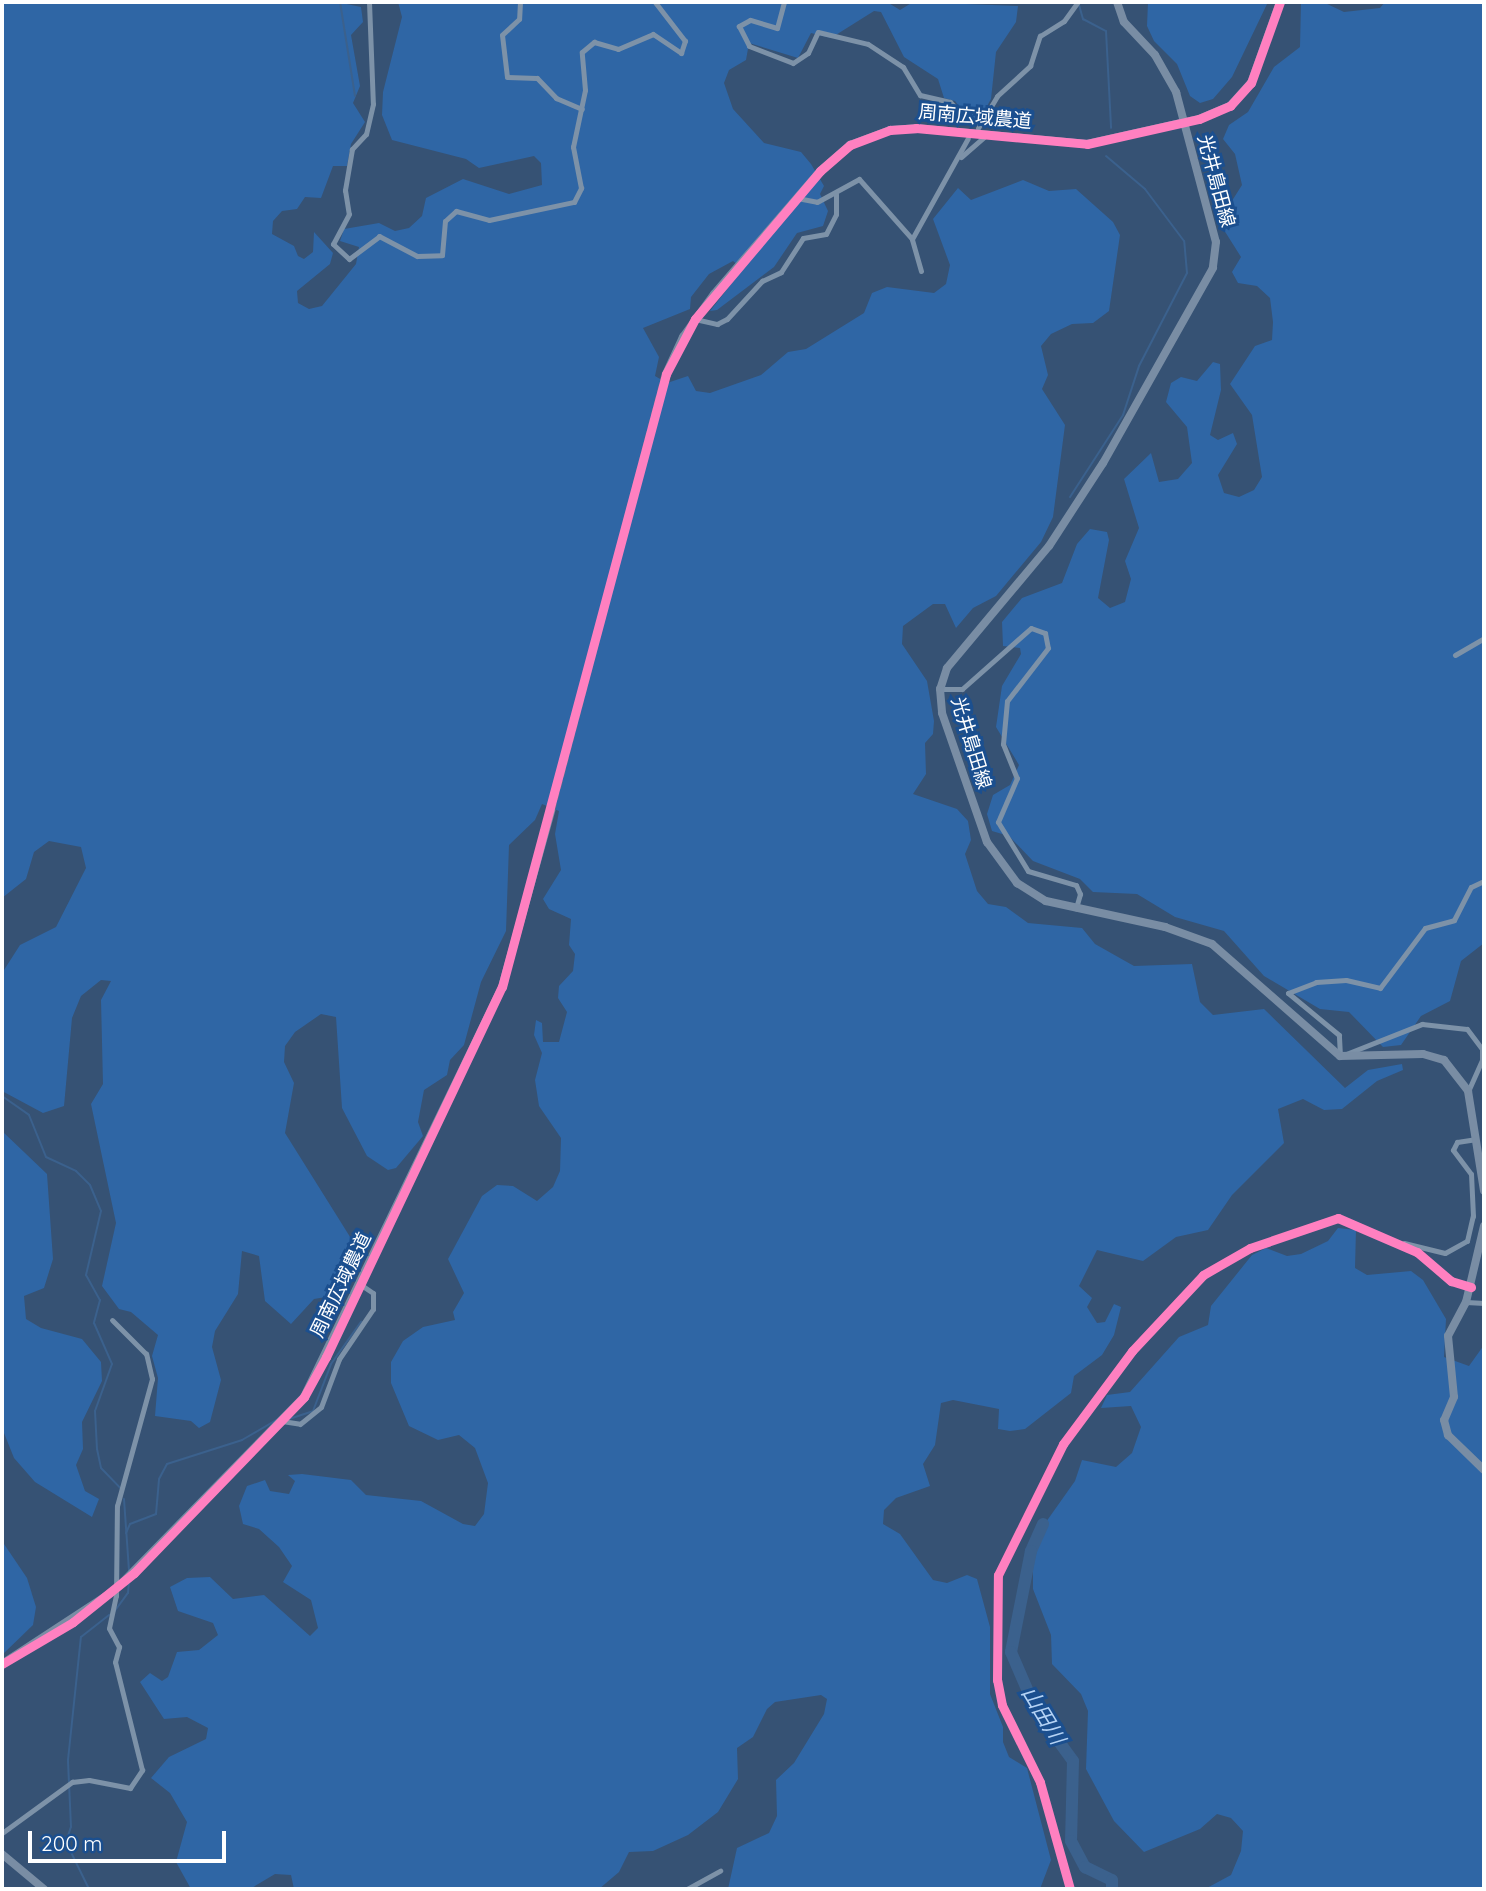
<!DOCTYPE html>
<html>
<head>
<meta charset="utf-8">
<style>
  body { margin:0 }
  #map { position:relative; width:1486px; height:1891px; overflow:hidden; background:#365274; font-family:Quicksand,"Noto Sans JP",sans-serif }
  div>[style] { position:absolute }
  .green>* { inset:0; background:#2f66a5 }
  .stream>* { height:2px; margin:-1px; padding:0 1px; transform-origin:1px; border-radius:1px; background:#3b618d }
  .river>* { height:12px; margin:-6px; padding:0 6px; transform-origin:6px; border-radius:6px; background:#3b618d }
  .secondary-tunnel>* { height:8px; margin-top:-4px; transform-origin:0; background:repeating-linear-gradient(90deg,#546c89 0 8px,transparent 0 12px) }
  .street>* { height:5px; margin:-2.5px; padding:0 2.5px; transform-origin:2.5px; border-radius:2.5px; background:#7d92a8 }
  .secondary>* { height:8px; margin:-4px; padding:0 4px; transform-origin:4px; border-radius:4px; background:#798da4 }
  .cycleway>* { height:9px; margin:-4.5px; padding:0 4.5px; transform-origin:4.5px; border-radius:4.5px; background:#ff80c0 }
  span { translate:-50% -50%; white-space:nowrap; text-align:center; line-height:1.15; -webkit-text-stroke:6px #1b4f8f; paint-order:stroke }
  .street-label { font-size:19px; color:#fff }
  .water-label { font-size:21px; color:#b5d3f5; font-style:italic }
  .frame { position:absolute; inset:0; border:4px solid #fff; pointer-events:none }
  .scale { position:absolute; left:28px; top:1831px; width:198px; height:32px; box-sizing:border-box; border:4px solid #fff; border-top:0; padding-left:9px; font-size:21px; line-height:24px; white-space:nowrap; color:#fff; -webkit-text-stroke:5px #1b4f8f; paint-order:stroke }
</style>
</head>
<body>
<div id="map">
  <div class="green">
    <div style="clip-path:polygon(2px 2px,337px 2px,361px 7px,363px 22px,351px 35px,360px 86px,353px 103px,365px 122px,351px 144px,347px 166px,333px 166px,321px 198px,305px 197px,297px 209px,282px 211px,273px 221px,272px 234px,294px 246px,298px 256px,304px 259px,313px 252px,314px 232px,333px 253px,330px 264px,297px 291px,298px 303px,309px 309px,322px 306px,356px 264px,359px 247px,340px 241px,344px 229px,379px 223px,395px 231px,409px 228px,422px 216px,426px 198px,463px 179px,509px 194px,542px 185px,541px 163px,534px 156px,479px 168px,466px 159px,392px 140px,382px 115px,383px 92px,402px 17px,398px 2px,887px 2px,900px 10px,913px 2px,1018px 6px,1016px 22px,996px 52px,991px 99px,980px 119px,968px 118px,955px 101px,944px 98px,938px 79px,904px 57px,881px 12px,874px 11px,831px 38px,811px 33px,798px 58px,749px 43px,746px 60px,729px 70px,724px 83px,733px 109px,764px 143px,801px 152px,811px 164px,824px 186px,820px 194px,828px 211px,823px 226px,797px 233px,774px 267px,717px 310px,710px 311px,743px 269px,733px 261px,709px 274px,691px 297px,690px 309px,643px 328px,659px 357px,655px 376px,667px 383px,688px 376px,696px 391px,710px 393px,761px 375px,788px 352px,806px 349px,864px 313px,872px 293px,887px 287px,934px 293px,946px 284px,950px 265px,933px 219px,958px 188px,971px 200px,1023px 180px,1049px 191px,1076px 189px,1113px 222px,1120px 235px,1109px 311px,1093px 323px,1072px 324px,1051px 334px,1041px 346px,1048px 375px,1042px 389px,1065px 425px,1053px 517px,1041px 542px,996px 596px,973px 608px,956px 628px,945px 604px,933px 604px,903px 626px,902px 644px,927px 681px,934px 721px,933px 734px,925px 743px,926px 774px,913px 794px,957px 809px,968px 821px,971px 840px,965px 854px,977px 891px,988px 904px,1006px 907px,1028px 923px,1082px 928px,1095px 944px,1134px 966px,1192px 964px,1200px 1002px,1213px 1015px,1264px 1009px,1345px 1088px,1368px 1070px,1402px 1064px,1403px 1070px,1377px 1081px,1342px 1109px,1324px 1110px,1303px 1099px,1278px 1109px,1284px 1143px,1232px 1195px,1208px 1230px,1176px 1237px,1143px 1261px,1097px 1250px,1079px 1286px,1092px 1298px,1087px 1307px,1097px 1323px,1105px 1322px,1114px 1304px,1121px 1307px,1114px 1335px,1102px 1355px,1074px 1376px,1071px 1393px,1025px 1429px,1010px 1431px,998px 1429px,999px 1409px,953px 1400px,941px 1403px,935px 1445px,923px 1464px,930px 1486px,896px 1498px,884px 1510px,883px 1524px,900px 1534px,933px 1580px,947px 1583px,967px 1575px,977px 1579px,990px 1627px,990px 1694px,1003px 1727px,1003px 1742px,1009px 1757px,1027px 1768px,1051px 1860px,1040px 1889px,728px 1889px,737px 1848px,769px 1833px,777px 1816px,776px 1780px,794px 1763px,824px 1714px,827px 1699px,821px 1695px,775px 1702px,767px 1709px,753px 1737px,737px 1748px,738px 1779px,718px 1812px,688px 1835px,653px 1851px,629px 1852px,619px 1872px,599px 1889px,294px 1889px,291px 1875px,275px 1874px,250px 1889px,191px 1889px,176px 1862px,187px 1822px,170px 1793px,151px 1778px,169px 1757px,206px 1739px,208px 1728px,187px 1717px,164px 1719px,140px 1682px,150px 1673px,162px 1681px,168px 1677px,177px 1652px,199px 1650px,218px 1635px,213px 1623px,178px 1611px,170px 1587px,187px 1578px,210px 1577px,233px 1599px,264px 1595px,310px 1636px,318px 1628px,311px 1600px,283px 1582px,292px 1566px,279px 1547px,259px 1529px,243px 1524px,239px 1506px,247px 1486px,265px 1480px,270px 1491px,289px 1494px,295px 1481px,288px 1475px,302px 1474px,351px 1480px,366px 1495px,421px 1501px,463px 1524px,475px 1526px,484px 1514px,488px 1483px,475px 1448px,459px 1435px,438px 1440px,409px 1426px,391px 1383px,391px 1362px,403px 1341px,423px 1327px,455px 1320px,453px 1312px,464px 1293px,448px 1259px,482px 1196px,497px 1185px,513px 1186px,537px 1201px,553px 1187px,560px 1171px,561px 1138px,539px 1106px,535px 1080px,542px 1053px,534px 1035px,536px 1020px,542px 1023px,543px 1042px,559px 1042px,567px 1012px,558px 998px,559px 986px,573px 971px,575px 954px,569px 945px,571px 919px,549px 909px,543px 899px,561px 870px,555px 834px,559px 811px,542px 804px,535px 820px,509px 845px,506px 931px,481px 982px,464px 1045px,450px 1060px,447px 1075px,424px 1090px,418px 1122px,423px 1136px,396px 1168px,388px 1170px,367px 1156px,342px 1108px,336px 1017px,321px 1014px,295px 1032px,285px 1046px,284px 1062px,294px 1083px,285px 1133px,352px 1240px,357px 1264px,344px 1294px,314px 1299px,291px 1324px,265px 1301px,259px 1256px,242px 1251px,238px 1294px,215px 1331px,212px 1347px,221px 1380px,210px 1422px,199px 1428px,191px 1421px,155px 1416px,158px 1378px,152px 1356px,158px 1335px,131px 1312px,119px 1309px,102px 1286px,116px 1223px,91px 1104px,103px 1084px,101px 1000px,111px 981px,101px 980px,81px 996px,72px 1018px,64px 1106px,43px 1113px,2px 1091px,4px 970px,20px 945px,56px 927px,86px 868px,81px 847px,49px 841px,34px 852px,26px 879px,2px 898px)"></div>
    <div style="clip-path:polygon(1148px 2px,1268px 2px,1232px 77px,1213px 99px,1200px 103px,1190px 96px,1177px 64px,1154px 41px,1147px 26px)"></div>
    <div style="clip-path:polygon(1301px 2px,1323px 2px,1344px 12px,1380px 8px,1385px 2px,1484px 2px,1484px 943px,1461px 961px,1450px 1001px,1421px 1016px,1401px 1045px,1383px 1047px,1349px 1012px,1320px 1009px,1264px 976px,1224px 931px,1175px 917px,1137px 894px,1093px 892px,1080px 879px,1033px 861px,1009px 836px,992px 831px,987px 814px,993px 795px,1010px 785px,1019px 765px,996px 727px,1002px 686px,1021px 654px,1020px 648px,1003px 646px,1002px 622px,1022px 598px,1062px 583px,1077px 544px,1090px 529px,1107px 532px,1109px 540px,1098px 598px,1110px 608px,1125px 602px,1131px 579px,1125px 561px,1139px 528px,1124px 479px,1151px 453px,1159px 482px,1178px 479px,1192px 463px,1187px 427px,1166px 402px,1171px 383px,1181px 377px,1197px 381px,1213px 362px,1220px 364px,1221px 390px,1210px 435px,1218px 440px,1233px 433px,1237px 444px,1218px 475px,1224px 493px,1239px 497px,1254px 490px,1262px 477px,1252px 415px,1230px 384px,1255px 346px,1272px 340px,1273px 322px,1270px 298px,1257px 286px,1238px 283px,1232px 272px,1241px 257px,1224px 230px,1223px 215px,1242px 185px,1235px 154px,1223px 139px,1229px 125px,1248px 112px,1274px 67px,1300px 47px)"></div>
    <div style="clip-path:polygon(2px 1131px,47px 1174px,53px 1259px,44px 1288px,24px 1296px,26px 1319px,41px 1328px,82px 1339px,101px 1362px,102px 1381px,82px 1422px,83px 1449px,76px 1465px,85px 1491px,99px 1499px,92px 1517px,35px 1482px,14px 1458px,2px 1428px)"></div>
    <div style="clip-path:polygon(1338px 1228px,1356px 1230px,1355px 1268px,1367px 1275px,1411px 1271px,1423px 1280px,1446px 1319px,1444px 1357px,1469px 1366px,1484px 1345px,1484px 1889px,1205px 1889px,1231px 1875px,1241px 1851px,1243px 1831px,1231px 1818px,1217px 1814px,1200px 1829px,1144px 1852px,1114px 1821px,1086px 1769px,1088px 1711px,1081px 1694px,1052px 1664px,1051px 1635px,1033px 1589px,1033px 1560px,1046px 1522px,1075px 1481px,1082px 1460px,1116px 1467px,1132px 1453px,1141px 1427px,1131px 1406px,1101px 1408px,1107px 1395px,1130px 1392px,1179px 1337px,1208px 1325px,1211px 1306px,1252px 1255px,1266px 1248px,1287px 1256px,1301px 1254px,1328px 1241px)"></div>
    <div style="clip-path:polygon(2px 1541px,27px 1578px,36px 1607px,33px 1625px,2px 1655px)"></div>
  </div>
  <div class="stream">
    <div style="left:340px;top:2px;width:95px;rotate:80.9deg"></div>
    <div style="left:1079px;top:5px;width:15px;rotate:74deg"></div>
    <div style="left:1083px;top:19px;width:26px;rotate:28deg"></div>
    <div style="left:1106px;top:31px;width:97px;rotate:87deg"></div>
    <div style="left:1070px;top:497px;width:98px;rotate:-57.1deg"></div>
    <div style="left:1123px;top:415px;width:52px;rotate:-71.9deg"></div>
    <div style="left:1139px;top:366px;width:105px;rotate:-62.7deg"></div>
    <div style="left:1187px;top:273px;width:32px;rotate:-95deg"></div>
    <div style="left:1184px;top:241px;width:65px;rotate:-126.9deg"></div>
    <div style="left:1145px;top:189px;width:51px;rotate:-139.8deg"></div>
    <div style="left:2px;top:1096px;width:33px;rotate:35deg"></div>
    <div style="left:29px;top:1115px;width:45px;rotate:68deg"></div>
    <div style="left:46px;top:1157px;width:33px;rotate:25deg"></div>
    <div style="left:76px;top:1171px;width:20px;rotate:45deg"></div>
    <div style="left:90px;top:1185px;width:28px;rotate:67deg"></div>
    <div style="left:101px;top:1211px;width:66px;rotate:103.2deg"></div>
    <div style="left:86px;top:1275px;width:29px;rotate:61deg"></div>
    <div style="left:100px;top:1300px;width:24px;rotate:105deg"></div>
    <div style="left:94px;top:1323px;width:45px;rotate:66.3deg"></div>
    <div style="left:112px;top:1364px;width:50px;rotate:109.9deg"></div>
    <div style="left:95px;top:1411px;width:38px;rotate:87deg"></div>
    <div style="left:97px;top:1449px;width:19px;rotate:78deg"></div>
    <div style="left:101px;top:1468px;width:28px;rotate:46deg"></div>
    <div style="left:289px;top:1419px;width:25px;rotate:-18deg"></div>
    <div style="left:313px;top:1411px;width:50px;rotate:-69deg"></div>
    <div style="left:331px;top:1364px;width:52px;rotate:-54.5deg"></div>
    <div style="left:124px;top:1499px;width:72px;rotate:86deg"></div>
    <div style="left:126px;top:1533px;width:10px;rotate:-66deg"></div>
    <div style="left:130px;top:1524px;width:28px;rotate:-21deg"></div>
    <div style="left:156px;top:1514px;width:35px;rotate:-85deg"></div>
    <div style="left:159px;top:1479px;width:17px;rotate:-62deg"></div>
    <div style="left:167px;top:1464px;width:79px;rotate:-17.7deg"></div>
    <div style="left:242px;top:1440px;width:44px;rotate:-30.1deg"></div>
    <div style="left:114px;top:1612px;width:24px;rotate:-54deg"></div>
    <div style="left:128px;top:1593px;width:12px;rotate:-85deg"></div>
    <div style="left:89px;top:1889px;width:52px;rotate:-116.1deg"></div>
    <div style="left:66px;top:1842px;width:16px;rotate:-72deg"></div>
    <div style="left:71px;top:1827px;width:67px;rotate:-92.6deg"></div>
    <div style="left:68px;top:1760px;width:124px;rotate:-84deg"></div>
    <div style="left:81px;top:1637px;width:36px;rotate:-38deg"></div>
  </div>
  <div class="river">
    <div style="left:1043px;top:1524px;width:30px;rotate:114deg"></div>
    <div style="left:1031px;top:1551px;width:103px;rotate:101.2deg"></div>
    <div style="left:1011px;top:1652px;width:63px;rotate:66.7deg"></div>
    <div style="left:1036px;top:1710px;width:63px;rotate:54deg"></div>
    <div style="left:1073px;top:1761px;width:80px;rotate:91.4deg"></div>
    <div style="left:1071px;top:1841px;width:30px;rotate:62deg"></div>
    <div style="left:1085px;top:1867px;width:30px;rotate:26deg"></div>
    <div style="left:1112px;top:1880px;width:9px;rotate:90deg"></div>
  </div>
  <div class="secondary-tunnel">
    <div style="left:551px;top:811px;width:452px;rotate:-75.3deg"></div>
  </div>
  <div class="street">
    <div style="left:369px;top:2px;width:102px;rotate:87.8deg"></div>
    <div style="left:373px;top:104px;width:31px;rotate:103deg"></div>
    <div style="left:366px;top:134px;width:21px;rotate:133deg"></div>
    <div style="left:352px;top:149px;width:42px;rotate:99.7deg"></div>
    <div style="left:345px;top:190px;width:24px;rotate:81deg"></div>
    <div style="left:349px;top:214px;width:34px;rotate:118deg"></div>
    <div style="left:333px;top:244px;width:22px;rotate:43deg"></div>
    <div style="left:349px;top:259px;width:38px;rotate:-37deg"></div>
    <div style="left:379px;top:236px;width:43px;rotate:27.8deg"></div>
    <div style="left:417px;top:256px;width:25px;rotate:-2deg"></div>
    <div style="left:442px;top:255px;width:34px;rotate:-85deg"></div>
    <div style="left:445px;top:221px;width:15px;rotate:-42deg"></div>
    <div style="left:456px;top:211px;width:34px;rotate:15deg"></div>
    <div style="left:489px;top:220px;width:87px;rotate:-12deg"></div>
    <div style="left:574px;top:202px;width:16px;rotate:-63deg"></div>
    <div style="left:581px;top:188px;width:42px;rotate:-101deg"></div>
    <div style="left:573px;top:147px;width:58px;rotate:-78.1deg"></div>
    <div style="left:585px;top:90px;width:38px;rotate:-95deg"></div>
    <div style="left:582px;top:52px;width:16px;rotate:-40deg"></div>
    <div style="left:594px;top:42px;width:25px;rotate:16deg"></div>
    <div style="left:618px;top:49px;width:38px;rotate:-23deg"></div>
    <div style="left:653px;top:34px;width:34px;rotate:34deg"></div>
    <div style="left:681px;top:53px;width:13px;rotate:-72deg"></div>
    <div style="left:685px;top:41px;width:49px;rotate:-127.6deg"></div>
    <div style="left:520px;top:2px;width:17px;rotate:93deg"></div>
    <div style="left:519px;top:19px;width:23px;rotate:137deg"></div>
    <div style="left:502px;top:35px;width:42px;rotate:83.2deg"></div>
    <div style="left:507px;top:77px;width:30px;rotate:2deg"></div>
    <div style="left:537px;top:78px;width:28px;rotate:46deg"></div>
    <div style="left:556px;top:98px;width:28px;rotate:23deg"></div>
    <div style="left:784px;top:2px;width:27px;rotate:105deg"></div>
    <div style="left:777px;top:28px;width:28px;rotate:-163deg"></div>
    <div style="left:750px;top:20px;width:13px;rotate:151deg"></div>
    <div style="left:739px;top:26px;width:22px;rotate:63deg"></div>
    <div style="left:749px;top:46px;width:47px;rotate:21.1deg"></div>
    <div style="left:793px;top:63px;width:18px;rotate:-34deg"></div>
    <div style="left:808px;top:53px;width:23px;rotate:-65deg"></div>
    <div style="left:818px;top:32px;width:51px;rotate:13.5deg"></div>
    <div style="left:868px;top:44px;width:42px;rotate:33.3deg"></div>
    <div style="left:903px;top:67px;width:33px;rotate:59deg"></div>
    <div style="left:920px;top:95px;width:31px;rotate:13deg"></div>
    <div style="left:950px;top:102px;width:27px;rotate:45deg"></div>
    <div style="left:969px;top:121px;width:16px;rotate:4deg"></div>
    <div style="left:978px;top:128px;width:37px;rotate:-59deg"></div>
    <div style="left:997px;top:96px;width:45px;rotate:-42.3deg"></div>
    <div style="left:1030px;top:66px;width:32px;rotate:-72deg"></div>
    <div style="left:1040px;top:36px;width:28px;rotate:-32deg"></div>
    <div style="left:1064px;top:21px;width:24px;rotate:-54deg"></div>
    <div style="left:961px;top:157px;width:33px;rotate:-41deg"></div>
    <div style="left:797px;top:198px;width:20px;rotate:11deg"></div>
    <div style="left:817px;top:202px;width:48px;rotate:-28.7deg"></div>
    <div style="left:859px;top:179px;width:80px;rotate:48.5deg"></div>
    <div style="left:921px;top:271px;width:33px;rotate:-106deg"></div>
    <div style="left:912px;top:239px;width:115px;rotate:-61deg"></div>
    <div style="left:695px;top:319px;width:23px;rotate:13deg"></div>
    <div style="left:717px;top:324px;width:11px;rotate:-27deg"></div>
    <div style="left:727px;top:319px;width:52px;rotate:-47.4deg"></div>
    <div style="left:762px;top:281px;width:21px;rotate:-25deg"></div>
    <div style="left:781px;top:272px;width:40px;rotate:-57.1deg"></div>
    <div style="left:803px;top:238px;width:23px;rotate:-10deg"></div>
    <div style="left:826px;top:234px;width:22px;rotate:-63deg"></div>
    <div style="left:836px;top:214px;width:20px;rotate:-90deg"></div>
    <div style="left:1455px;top:655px;width:34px;rotate:-30deg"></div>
    <div style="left:940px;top:689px;width:22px"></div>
    <div style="left:962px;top:689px;width:92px;rotate:-41.5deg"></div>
    <div style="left:1031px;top:628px;width:15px;rotate:20deg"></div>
    <div style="left:1045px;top:633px;width:15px;rotate:79deg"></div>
    <div style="left:1048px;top:648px;width:67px;rotate:127.7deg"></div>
    <div style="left:1007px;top:701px;width:43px;rotate:95.3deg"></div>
    <div style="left:1003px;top:744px;width:37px;rotate:68deg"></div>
    <div style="left:1017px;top:778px;width:48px;rotate:113.4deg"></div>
    <div style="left:998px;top:822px;width:57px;rotate:58.5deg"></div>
    <div style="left:1028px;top:871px;width:50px;rotate:16.3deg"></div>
    <div style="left:1076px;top:885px;width:10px;rotate:66deg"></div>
    <div style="left:1080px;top:894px;width:15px;rotate:106deg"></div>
    <div style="left:1346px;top:1054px;width:82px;rotate:-21.5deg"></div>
    <div style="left:1422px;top:1024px;width:45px;rotate:6.3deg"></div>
    <div style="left:1467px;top:1029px;width:25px;rotate:53deg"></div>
    <div style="left:1482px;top:1049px;width:11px;rotate:90deg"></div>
    <div style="left:1482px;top:1060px;width:34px;rotate:114deg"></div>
    <div style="left:1340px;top:1056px;width:21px;rotate:-93deg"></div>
    <div style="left:1339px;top:1035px;width:66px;rotate:-140.5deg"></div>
    <div style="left:1288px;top:993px;width:30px;rotate:-21deg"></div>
    <div style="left:1316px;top:982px;width:30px;rotate:-4deg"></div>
    <div style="left:1346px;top:980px;width:35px;rotate:13deg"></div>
    <div style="left:1380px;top:988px;width:75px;rotate:-53.1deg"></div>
    <div style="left:1425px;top:928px;width:30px;rotate:-15deg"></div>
    <div style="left:1454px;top:920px;width:37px;rotate:-63deg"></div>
    <div style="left:1471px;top:887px;width:14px;rotate:-25deg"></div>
    <div style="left:1404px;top:1243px;width:42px;rotate:13.7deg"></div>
    <div style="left:1445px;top:1253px;width:25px;rotate:-29deg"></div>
    <div style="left:1467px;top:1241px;width:26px;rotate:-77deg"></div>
    <div style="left:1473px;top:1216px;width:42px;rotate:-92.7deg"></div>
    <div style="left:1471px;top:1174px;width:30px;rotate:-127deg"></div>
    <div style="left:1453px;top:1150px;width:9px;rotate:-63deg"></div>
    <div style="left:1457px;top:1142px;width:18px;rotate:-9deg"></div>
    <div style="left:1466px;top:1302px;width:18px;rotate:3deg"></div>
    <div style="left:282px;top:1421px;width:18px;rotate:9deg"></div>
    <div style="left:300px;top:1424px;width:27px;rotate:-39deg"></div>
    <div style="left:321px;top:1407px;width:51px;rotate:-69.4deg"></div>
    <div style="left:339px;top:1359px;width:60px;rotate:-55.8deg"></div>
    <div style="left:373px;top:1309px;width:16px;rotate:-90deg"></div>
    <div style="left:373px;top:1293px;width:14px;rotate:-146deg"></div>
    <div style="left:2px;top:1833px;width:87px;rotate:-36.1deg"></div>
    <div style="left:72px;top:1782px;width:17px;rotate:-7deg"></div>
    <div style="left:89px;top:1780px;width:42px;rotate:11deg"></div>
    <div style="left:130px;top:1788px;width:22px;rotate:-56deg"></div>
    <div style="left:142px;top:1770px;width:111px;rotate:-104deg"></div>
    <div style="left:115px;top:1662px;width:16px;rotate:-75deg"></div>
    <div style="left:119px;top:1647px;width:21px;rotate:-118deg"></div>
    <div style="left:109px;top:1628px;width:33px;rotate:-78deg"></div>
    <div style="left:116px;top:1596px;width:90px;rotate:-89.4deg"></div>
    <div style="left:117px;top:1506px;width:132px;rotate:-74.6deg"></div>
    <div style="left:152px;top:1379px;width:26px;rotate:-103deg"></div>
    <div style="left:146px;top:1354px;width:48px;rotate:-135deg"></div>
    <div style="left:687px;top:1889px;width:38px;rotate:-29deg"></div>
    <div style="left:1070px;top:1889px;width:111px;rotate:-105.7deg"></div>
    <div style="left:1040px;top:1782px;width:86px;rotate:-116.3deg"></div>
    <div style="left:1002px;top:1705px;width:25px;rotate:-101deg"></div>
    <div style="left:997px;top:1680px;width:105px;rotate:-89.5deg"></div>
    <div style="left:998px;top:1575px;width:146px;rotate:-63.6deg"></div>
    <div style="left:1063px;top:1444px;width:116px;rotate:-53.4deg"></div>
    <div style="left:1132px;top:1351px;width:104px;rotate:-46.9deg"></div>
    <div style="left:1203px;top:1275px;width:54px;rotate:-29.9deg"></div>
    <div style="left:1250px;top:1248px;width:93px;rotate:-18.8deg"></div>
    <div style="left:1338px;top:1218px;width:86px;rotate:23.3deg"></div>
    <div style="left:1417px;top:1252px;width:45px;rotate:40.5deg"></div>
    <div style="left:1451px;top:1281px;width:21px;rotate:17deg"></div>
  </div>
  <div class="secondary">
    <div style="left:1117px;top:2px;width:21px;rotate:71deg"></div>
    <div style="left:1124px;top:22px;width:45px;rotate:46.8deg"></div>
    <div style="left:1155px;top:55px;width:43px;rotate:60.4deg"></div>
    <div style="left:1176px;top:92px;width:155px;rotate:75.1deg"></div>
    <div style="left:1216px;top:242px;width:26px;rotate:97deg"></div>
    <div style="left:1213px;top:268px;width:224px;rotate:119.4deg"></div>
    <div style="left:1103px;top:463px;width:99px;rotate:123deg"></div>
    <div style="left:1049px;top:546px;width:159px;rotate:129.9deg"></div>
    <div style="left:947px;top:668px;width:22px;rotate:108deg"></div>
    <div style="left:940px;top:689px;width:24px;rotate:85deg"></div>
    <div style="left:942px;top:713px;width:137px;rotate:70.8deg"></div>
    <div style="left:987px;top:842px;width:51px;rotate:53.8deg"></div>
    <div style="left:1017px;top:883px;width:34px;rotate:32deg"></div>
    <div style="left:1046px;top:901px;width:122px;rotate:12.3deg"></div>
    <div style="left:1165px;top:927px;width:50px;rotate:19.9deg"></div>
    <div style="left:1212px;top:944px;width:170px;rotate:41.2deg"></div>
    <div style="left:1340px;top:1056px;width:83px;rotate:-1.4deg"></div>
    <div style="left:1423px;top:1054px;width:22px;rotate:16deg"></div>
    <div style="left:1444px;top:1060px;width:39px;rotate:52deg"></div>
    <div style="left:1468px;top:1091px;width:101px;rotate:80.9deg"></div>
    <div style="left:666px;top:374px;width:41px;rotate:-65.3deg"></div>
    <div style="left:683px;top:337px;width:53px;rotate:-54.2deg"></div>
    <div style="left:714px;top:294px;width:162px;rotate:-49.2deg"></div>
    <div style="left:820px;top:171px;width:40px;rotate:-41deg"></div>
    <div style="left:850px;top:145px;width:43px;rotate:-20.6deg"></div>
    <div style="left:890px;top:130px;width:26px;rotate:-4deg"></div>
    <div style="left:916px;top:128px;width:172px;rotate:5.3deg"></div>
    <div style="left:1087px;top:144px;width:115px;rotate:-12.6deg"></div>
    <div style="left:1199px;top:119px;width:34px;rotate:-23deg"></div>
    <div style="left:1230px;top:106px;width:31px;rotate:-48deg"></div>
    <div style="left:1251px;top:83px;width:86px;rotate:-70.3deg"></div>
    <div style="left:1484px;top:1226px;width:78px;rotate:103.3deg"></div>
    <div style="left:1466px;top:1302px;width:38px;rotate:118deg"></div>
    <div style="left:1448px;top:1336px;width:61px;rotate:84.4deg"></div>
    <div style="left:1454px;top:1397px;width:25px;rotate:113deg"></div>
    <div style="left:1444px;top:1420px;width:16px;rotate:75deg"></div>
    <div style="left:1448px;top:1435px;width:50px;rotate:44.2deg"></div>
    <div style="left:2px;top:1664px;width:135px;rotate:-33.2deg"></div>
    <div style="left:115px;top:1590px;width:270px;rotate:-45.6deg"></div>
    <div style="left:304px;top:1397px;width:455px;rotate:-64.2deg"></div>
    <div style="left:502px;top:987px;width:183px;rotate:-74.4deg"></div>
    <div style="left:2px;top:1854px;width:55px;rotate:39.8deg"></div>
  </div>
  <div class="cycleway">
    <div style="left:2px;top:1664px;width:82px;rotate:-30.6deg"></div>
    <div style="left:73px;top:1622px;width:78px;rotate:-38.8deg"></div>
    <div style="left:134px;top:1573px;width:245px;rotate:-46deg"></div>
    <div style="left:304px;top:1397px;width:46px;rotate:-61.2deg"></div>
    <div style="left:326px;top:1357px;width:410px;rotate:-64.6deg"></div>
    <div style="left:502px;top:987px;width:635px;rotate:-75.02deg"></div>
    <div style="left:666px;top:374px;width:62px;rotate:-62.2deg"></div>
    <div style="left:695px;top:319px;width:194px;rotate:-49.8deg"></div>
    <div style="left:820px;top:171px;width:40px;rotate:-41deg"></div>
    <div style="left:850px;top:145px;width:43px;rotate:-20.6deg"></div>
    <div style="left:890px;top:130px;width:26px;rotate:-4deg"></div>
    <div style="left:916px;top:128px;width:172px;rotate:5.3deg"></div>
    <div style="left:1087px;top:144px;width:115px;rotate:-12.6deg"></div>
    <div style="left:1199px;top:119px;width:34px;rotate:-23deg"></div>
    <div style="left:1230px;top:106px;width:31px;rotate:-48deg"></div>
    <div style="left:1251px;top:83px;width:86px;rotate:-70.3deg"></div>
    <div style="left:1070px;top:1889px;width:111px;rotate:-105.7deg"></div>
    <div style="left:1040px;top:1782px;width:86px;rotate:-116.3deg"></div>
    <div style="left:1002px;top:1705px;width:25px;rotate:-101deg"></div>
    <div style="left:997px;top:1680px;width:105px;rotate:-89.5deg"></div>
    <div style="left:998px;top:1575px;width:146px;rotate:-63.6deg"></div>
    <div style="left:1063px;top:1444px;width:116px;rotate:-53.4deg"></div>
    <div style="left:1132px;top:1351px;width:104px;rotate:-46.9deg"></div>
    <div style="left:1203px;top:1275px;width:54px;rotate:-29.9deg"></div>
    <div style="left:1250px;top:1248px;width:93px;rotate:-18.8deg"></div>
    <div style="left:1338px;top:1218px;width:86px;rotate:23.3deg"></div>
    <div style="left:1417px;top:1252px;width:45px;rotate:40.5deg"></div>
    <div style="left:1451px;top:1281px;width:21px;rotate:17deg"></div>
  </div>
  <div class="street-label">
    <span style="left:975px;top:117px;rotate:5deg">周南広域農道</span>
    <span style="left:1216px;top:181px;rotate:75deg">光井島田線</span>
    <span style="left:971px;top:743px;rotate:73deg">光井島田線</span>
    <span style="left:341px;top:1285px;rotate:-64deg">周南広域農道</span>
  </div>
  <div class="water-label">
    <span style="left:1044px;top:1715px;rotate:59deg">山田川</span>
  </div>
  <div class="frame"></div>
  <div class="scale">200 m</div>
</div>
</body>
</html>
